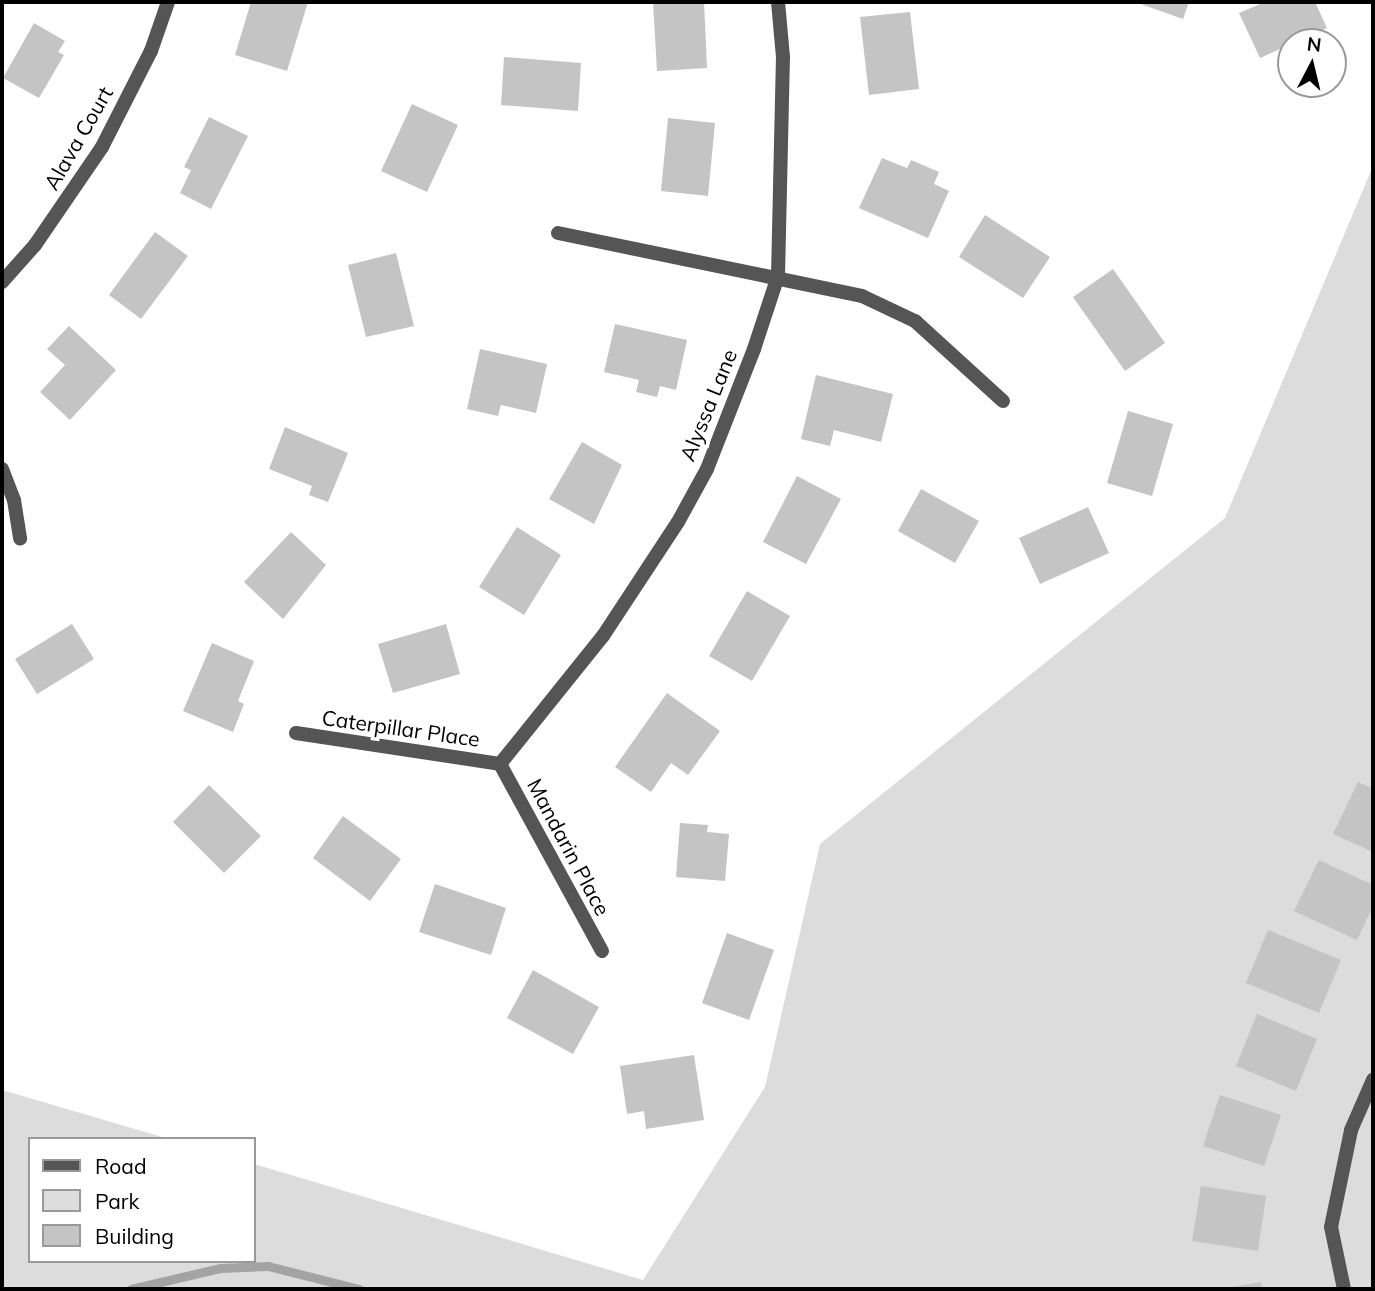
<!DOCTYPE html>
<html>
<head>
<meta charset="utf-8">
<style>
  body { margin:0 }
  #map { position:relative; width:1375px; height:1291px; overflow:hidden; background:#fff; font-family:Mulish,sans-serif }
  div>[style] { position:absolute }
  .green>* { inset:0; background:#dcdcdc }
  .stream>* { height:9px; margin:-4.5px; padding:0 4.5px; transform-origin:4.5px; border-radius:4.5px; background:#a3a3a3 }
  .building>* { inset:0; background:#c4c4c4 }
  .street>* { height:14px; margin:-7px; padding:0 7px; transform-origin:7px; border-radius:7px; background:#555 }
  span { translate:-50% -50%; white-space:nowrap; text-align:center; line-height:1.15; -webkit-text-stroke:7px #fff; paint-order:stroke }
  .street-label { font-size:21px; color:#000 }
  .frame { position:absolute; inset:0; border:4px solid #000; pointer-events:none }
  .legend { position:absolute; left:28px; top:1137px; width:228px; height:126px; box-sizing:border-box; background:#fff; border:2px solid #999; margin:0; padding:9px 12px; list-style:none; font-size:21px; color:#000 }
  .legend li { display:flex; align-items:center; gap:14px; height:35px }
  .legend b { width:35px; border:2px solid #999 }
  .north { position:absolute; left:1277px; top:28px; width:70px; height:70px; box-sizing:border-box; background:#fff; border:2px solid #999; border-radius:50%; rotate:7deg; font-size:19px; font-weight:700; line-height:28px; text-align:center; color:#000 }
  .north::after { content:''; display:block; margin:auto; width:24px; height:32px; background:#000; clip-path:polygon(50% 0,100% 100%,50% 72%,0 100%) }
</style>
</head>
<body>
<div id="map">
  <div class="green">
    <div style="clip-path:polygon(1373px 166px,1373px 1289px,2px 1289px,2px 1090px,169px 1139px,30px 1139px,30px 1261px,254px 1261px,254px 1164px,643px 1280px,765px 1087px,820px 844px,1225px 518px)"></div>
  </div>
  <div class="stream">
    <div style="left:131px;top:1289px;width:91px;rotate:-13.3deg"></div>
    <div style="left:220px;top:1268px;width:48px;rotate:-2.4deg"></div>
    <div style="left:268px;top:1266px;width:94px;rotate:14.2deg"></div>
  </div>
  <div class="building">
    <div style="clip-path:polygon(251px 2px,308px 2px,287px 71px,235px 55px)"></div>
    <div style="clip-path:polygon(653px 2px,704px 2px,707px 68px,657px 71px)"></div>
    <div style="clip-path:polygon(1135px 2px,1189px 2px,1183px 19px)"></div>
    <div style="clip-path:polygon(1265px 2px,1315px 2px,1327px 28px,1260px 58px,1239px 13px)"></div>
    <div style="clip-path:polygon(910px 12px,919px 89px,869px 95px,860px 17px)"></div>
    <div style="clip-path:polygon(34px 23px,65px 41px,58px 52px,64px 55px,39px 98px,3px 78px)"></div>
    <div style="clip-path:polygon(504px 57px,581px 63px,578px 111px,501px 105px)"></div>
    <div style="clip-path:polygon(412px 104px,458px 125px,427px 192px,381px 171px)"></div>
    <div style="clip-path:polygon(209px 117px,248px 136px,211px 209px,180px 193px,191px 170px,184px 167px)"></div>
    <div style="clip-path:polygon(668px 118px,715px 123px,708px 196px,661px 191px)"></div>
    <div style="clip-path:polygon(882px 158px,907px 168px,911px 160px,939px 172px,934px 184px,949px 191px,928px 238px,859px 208px)"></div>
    <div style="clip-path:polygon(985px 215px,1050px 257px,1023px 298px,959px 257px)"></div>
    <div style="clip-path:polygon(155px 232px,188px 256px,141px 319px,109px 295px)"></div>
    <div style="clip-path:polygon(396px 253px,414px 326px,366px 337px,348px 265px)"></div>
    <div style="clip-path:polygon(1113px 269px,1165px 343px,1125px 371px,1073px 297px)"></div>
    <div style="clip-path:polygon(615px 324px,687px 340px,676px 390px,660px 386px,657px 397px,636px 392px,639px 380px,604px 372px)"></div>
    <div style="clip-path:polygon(69px 326px,116px 370px,70px 420px,40px 392px,65px 365px,47px 349px)"></div>
    <div style="clip-path:polygon(480px 349px,547px 364px,536px 413px,501px 405px,498px 416px,467px 409px)"></div>
    <div style="clip-path:polygon(816px 375px,893px 394px,881px 442px,834px 430px,830px 446px,801px 439px)"></div>
    <div style="clip-path:polygon(1128px 411px,1173px 424px,1152px 496px,1107px 483px)"></div>
    <div style="clip-path:polygon(285px 427px,348px 453px,328px 502px,309px 495px,312px 486px,269px 469px)"></div>
    <div style="clip-path:polygon(582px 442px,622px 465px,594px 524px,549px 499px)"></div>
    <div style="clip-path:polygon(797px 476px,841px 499px,806px 564px,763px 542px)"></div>
    <div style="clip-path:polygon(921px 489px,979px 521px,955px 563px,898px 531px)"></div>
    <div style="clip-path:polygon(1088px 507px,1109px 553px,1040px 584px,1019px 538px)"></div>
    <div style="clip-path:polygon(517px 527px,561px 555px,524px 615px,479px 587px)"></div>
    <div style="clip-path:polygon(291px 532px,326px 565px,283px 619px,244px 582px)"></div>
    <div style="clip-path:polygon(747px 591px,790px 616px,752px 681px,709px 656px)"></div>
    <div style="clip-path:polygon(72px 624px,94px 659px,37px 694px,15px 659px)"></div>
    <div style="clip-path:polygon(446px 624px,460px 674px,393px 693px,378px 644px)"></div>
    <div style="clip-path:polygon(212px 643px,254px 661px,238px 701px,244px 704px,233px 732px,183px 711px)"></div>
    <div style="clip-path:polygon(667px 693px,720px 731px,688px 775px,671px 763px,651px 792px,615px 767px)"></div>
    <div style="clip-path:polygon(1358px 782px,1373px 789px,1373px 852px,1333px 834px)"></div>
    <div style="clip-path:polygon(209px 785px,261px 836px,224px 873px,173px 822px)"></div>
    <div style="clip-path:polygon(343px 816px,401px 859px,370px 901px,313px 858px)"></div>
    <div style="clip-path:polygon(680px 823px,708px 825px,707px 832px,729px 834px,725px 881px,676px 877px)"></div>
    <div style="clip-path:polygon(1319px 860px,1373px 885px,1373px 906px,1357px 940px,1294px 911px)"></div>
    <div style="clip-path:polygon(435px 884px,506px 908px,491px 955px,419px 932px)"></div>
    <div style="clip-path:polygon(1268px 930px,1341px 960px,1319px 1013px,1246px 983px)"></div>
    <div style="clip-path:polygon(727px 933px,774px 950px,749px 1020px,702px 1003px)"></div>
    <div style="clip-path:polygon(533px 970px,599px 1007px,573px 1054px,507px 1018px)"></div>
    <div style="clip-path:polygon(1257px 1014px,1317px 1039px,1296px 1091px,1236px 1066px)"></div>
    <div style="clip-path:polygon(694px 1055px,704px 1120px,646px 1129px,644px 1111px,627px 1114px,620px 1066px)"></div>
    <div style="clip-path:polygon(1220px 1095px,1281px 1115px,1264px 1166px,1203px 1146px)"></div>
    <div style="clip-path:polygon(1201px 1186px,1266px 1196px,1258px 1251px,1192px 1241px)"></div>
    <div style="clip-path:polygon(1261px 1282px,1262px 1289px,1227px 1289px,1227px 1288px)"></div>
  </div>
  <div class="street">
    <div style="left:558px;top:233px;width:310px;rotate:11.7deg"></div>
    <div style="left:862px;top:296px;width:59px;rotate:25.3deg"></div>
    <div style="left:915px;top:321px;width:119px;rotate:42.3deg"></div>
    <div style="left:2px;top:282px;width:50px;rotate:-48.3deg"></div>
    <div style="left:35px;top:245px;width:119px;rotate:-55.6deg"></div>
    <div style="left:102px;top:147px;width:108px;rotate:-63deg"></div>
    <div style="left:151px;top:51px;width:52px;rotate:-70.9deg"></div>
    <div style="left:2px;top:469px;width:33px;rotate:69deg"></div>
    <div style="left:14px;top:500px;width:39px;rotate:81deg"></div>
    <div style="left:296px;top:733px;width:206px;rotate:8.6deg"></div>
    <div style="left:500px;top:764px;width:164px;rotate:-51.2deg"></div>
    <div style="left:603px;top:636px;width:136px;rotate:-56.7deg"></div>
    <div style="left:678px;top:522px;width:60px;rotate:-61.3deg"></div>
    <div style="left:707px;top:469px;width:129px;rotate:-68.6deg"></div>
    <div style="left:754px;top:349px;width:77px;rotate:-71.8deg"></div>
    <div style="left:778px;top:276px;width:219px;rotate:-88.7deg"></div>
    <div style="left:783px;top:57px;width:55px;rotate:-95.2deg"></div>
    <div style="left:500px;top:764px;width:213px;rotate:61.4deg"></div>
    <div style="left:1344px;top:1289px;width:63px;rotate:-101.8deg"></div>
    <div style="left:1331px;top:1227px;width:99px;rotate:-78.3deg"></div>
    <div style="left:1351px;top:1130px;width:55px;rotate:-66.3deg"></div>
  </div>
  <div class="street-label">
    <span style="left:78px;top:138px;rotate:-60deg">Alava Court</span>
    <span style="left:708px;top:405px;rotate:-68deg">Alyssa Lane</span>
    <span style="left:401px;top:728px;rotate:8deg">Caterpillar Place</span>
    <span style="left:569px;top:847px;rotate:62deg">Mandarin Place</span>
  </div>
  <div class="frame"></div>
  <ul class="legend">
  <li><b style="height:9px;background:#555"></b>Road</li>
  <li><b style="height:19px;background:#dcdcdc"></b>Park</li>
  <li><b style="height:19px;background:#c4c4c4"></b>Building</li>
  </ul>
  <div class="north">N</div>
</div>
</body>
</html>
